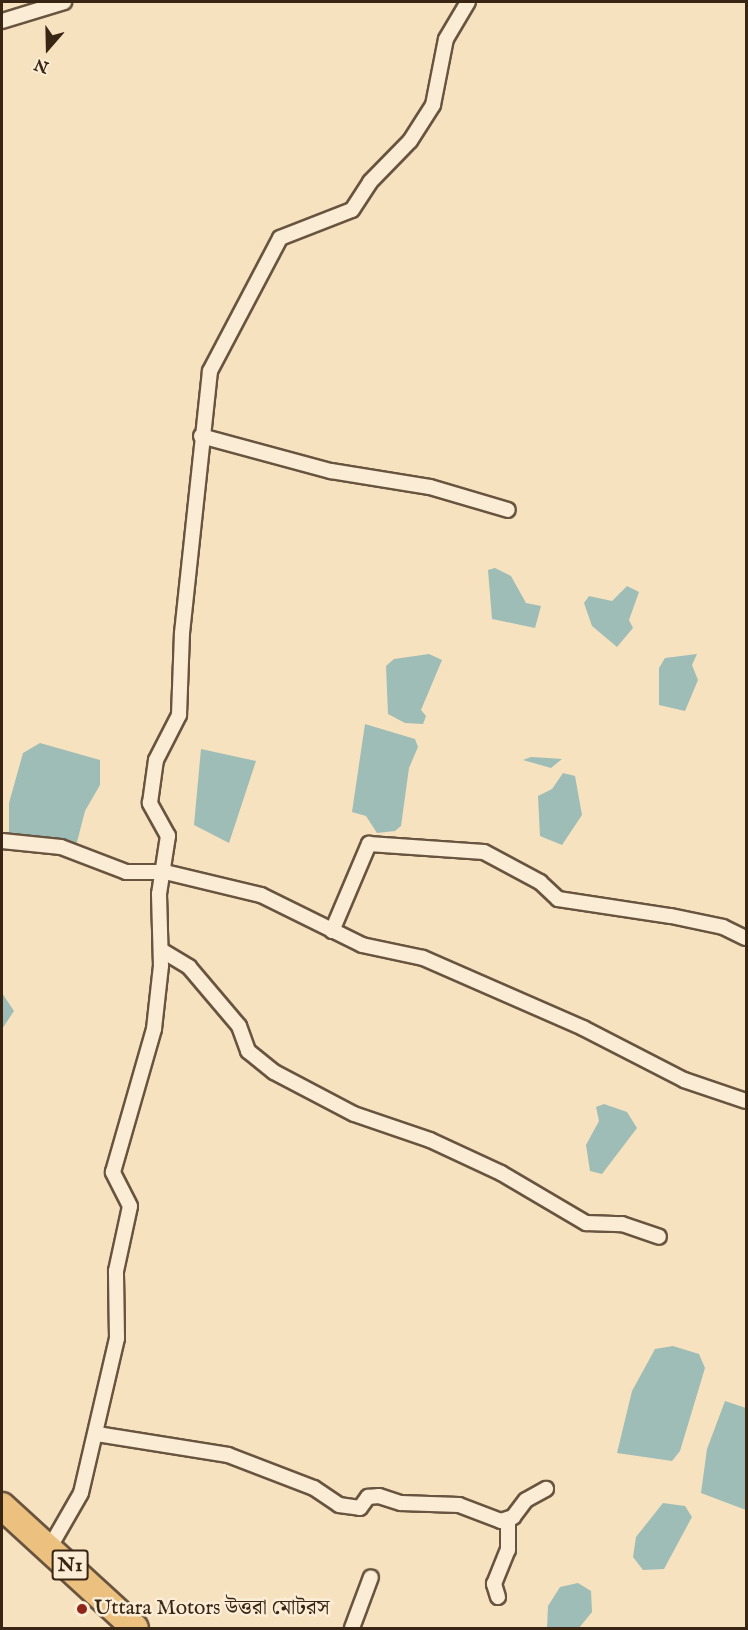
<!DOCTYPE html>
<html>
<head>
<meta charset="utf-8">
<style>
  body { margin:0 }
  #map { position:relative; width:748px; height:1630px; overflow:hidden; background:#f7e2bf; font-family:"IM FELL English","Noto Serif Bengali",serif }
  div>[style] { position:absolute }
  .water>* { inset:0; background:#9ebdb7 }
  .roads { filter:drop-shadow(2px 0 #68543f) drop-shadow(-2px 0 #68543f) drop-shadow(0 2px #68543f) drop-shadow(0 -2px #68543f) }
  .street>* { height:14px; margin:-7px; padding:0 7px; transform-origin:7px; border-radius:7px; background:#faecd5 }
  .highway>* { height:26px; margin:-13px; padding:0 13px; transform-origin:13px; border-radius:13px; background:#ecc180 }
  .dots>* { width:16px; height:16px; translate:-50% -50%; box-sizing:border-box; border:3px solid #faecd5; border-radius:50% }
  span { translate:-50% -50%; white-space:nowrap; text-align:center; line-height:1.15; -webkit-text-stroke:5px #faecd5; paint-order:stroke }
  .shield-label span { padding:2px 4px; background:#faecd5; border:2px solid; border-radius:4px; -webkit-text-stroke-width:0 }
  .shield-label { font-size:20px; color:#382514; font-weight:700 }
  .poi-label { font-size:21px; color:#382514 }
  .left { translate:0 -50%; text-align:left }
  .frame { position:absolute; inset:0; border:3px solid #382514; pointer-events:none }
  .north { position:absolute; left:18px; top:18px; width:60px; height:60px; -webkit-text-stroke:4px #faecd5; paint-order:stroke; rotate:200deg; font-size:16px; font-weight:700; line-height:24px; text-align:center; color:#382514 }
  .north::after { content:''; display:block; margin:auto; width:21px; height:27px; background:#382514; clip-path:polygon(50% 0,100% 100%,50% 72%,0 100%) }
</style>
</head>
<body>
<div id="map">
  <div class="water">
    <div style="clip-path:polygon(495px 568px,511px 576px,526px 603px,541px 606px,535px 628px,492px 619px,488px 570px)"></div>
    <div style="clip-path:polygon(627px 586px,639px 592px,629px 620px,633px 628px,617px 647px,592px 626px,584px 603px,589px 596px,612px 601px)"></div>
    <div style="clip-path:polygon(429px 654px,442px 660px,421px 710px,426px 716px,423px 724px,405px 723px,388px 714px,386px 666px,394px 659px)"></div>
    <div style="clip-path:polygon(697px 654px,692px 665px,698px 680px,685px 711px,659px 705px,659px 668px,665px 658px)"></div>
    <div style="clip-path:polygon(365px 724px,415px 739px,418px 747px,409px 768px,401px 826px,395px 831px,377px 833px,366px 816px,352px 812px)"></div>
    <div style="clip-path:polygon(40px 743px,100px 760px,100px 785px,85px 811px,76px 846px,9px 834px,9px 803px,23px 753px)"></div>
    <div style="clip-path:polygon(201px 749px,256px 761px,229px 843px,194px 825px)"></div>
    <div style="clip-path:polygon(531px 757px,548px 758px,562px 759px,551px 768px,523px 760px)"></div>
    <div style="clip-path:polygon(563px 773px,575px 776px,582px 815px,562px 845px,540px 836px,538px 796px,552px 789px)"></div>
    <div style="clip-path:polygon(2px 993px,14px 1011px,2px 1029px)"></div>
    <div style="clip-path:polygon(604px 1104px,627px 1112px,637px 1128px,602px 1174px,590px 1171px,586px 1145px,599px 1121px,596px 1107px)"></div>
    <div style="clip-path:polygon(673px 1346px,699px 1354px,705px 1368px,680px 1451px,672px 1461px,617px 1453px,632px 1391px,655px 1349px)"></div>
    <div style="clip-path:polygon(725px 1401px,746px 1408px,746px 1510px,701px 1493px,707px 1449px)"></div>
    <div style="clip-path:polygon(663px 1503px,685px 1506px,692px 1517px,664px 1569px,643px 1570px,633px 1557px,636px 1537px)"></div>
    <div style="clip-path:polygon(578px 1583px,591px 1591px,592px 1612px,579px 1628px,547px 1628px,548px 1606px,560px 1587px)"></div>
  </div>
  <div class="roads">
    <div class="street">
      <div style="left:2px;top:21px;width:65px;rotate:-17deg"></div>
      <div style="left:201px;top:436px;width:135px;rotate:15.1deg"></div>
      <div style="left:331px;top:471px;width:100px;rotate:9.2deg"></div>
      <div style="left:430px;top:487px;width:81px;rotate:16.4deg"></div>
      <div style="left:2px;top:841px;width:59px;rotate:5.8deg"></div>
      <div style="left:61px;top:847px;width:70px;rotate:21deg"></div>
      <div style="left:126px;top:872px;width:39px"></div>
      <div style="left:165px;top:872px;width:99px;rotate:13.5deg"></div>
      <div style="left:261px;top:895px;width:113px;rotate:26.3deg"></div>
      <div style="left:362px;top:945px;width:62px;rotate:12deg"></div>
      <div style="left:423px;top:958px;width:175px;rotate:23.6deg"></div>
      <div style="left:583px;top:1028px;width:114px;rotate:27.2deg"></div>
      <div style="left:684px;top:1080px;width:65px;rotate:18.7deg"></div>
      <div style="left:332px;top:931px;width:95px;rotate:-67deg"></div>
      <div style="left:369px;top:844px;width:115px;rotate:4deg"></div>
      <div style="left:484px;top:852px;width:64px;rotate:28.2deg"></div>
      <div style="left:540px;top:882px;width:25px;rotate:43deg"></div>
      <div style="left:558px;top:899px;width:114px;rotate:8.6deg"></div>
      <div style="left:671px;top:916px;width:53px;rotate:11.9deg"></div>
      <div style="left:723px;top:927px;width:25px;rotate:26deg"></div>
      <div style="left:161px;top:950px;width:33px;rotate:31deg"></div>
      <div style="left:189px;top:967px;width:77px;rotate:49.7deg"></div>
      <div style="left:239px;top:1026px;width:27px;rotate:70deg"></div>
      <div style="left:248px;top:1051px;width:33px;rotate:39deg"></div>
      <div style="left:274px;top:1072px;width:90px;rotate:27.7deg"></div>
      <div style="left:354px;top:1114px;width:80px;rotate:18.9deg"></div>
      <div style="left:430px;top:1140px;width:78px;rotate:24.9deg"></div>
      <div style="left:501px;top:1173px;width:99px;rotate:30.5deg"></div>
      <div style="left:586px;top:1223px;width:36px;rotate:2deg"></div>
      <div style="left:622px;top:1224px;width:39px;rotate:19deg"></div>
      <div style="left:97px;top:1434px;width:133px;rotate:9.1deg"></div>
      <div style="left:228px;top:1455px;width:92px;rotate:21deg"></div>
      <div style="left:314px;top:1488px;width:30px;rotate:34deg"></div>
      <div style="left:339px;top:1505px;width:21px;rotate:8deg"></div>
      <div style="left:360px;top:1508px;width:14px;rotate:-54deg"></div>
      <div style="left:368px;top:1497px;width:11px;rotate:-5deg"></div>
      <div style="left:379px;top:1496px;width:23px;rotate:18deg"></div>
      <div style="left:401px;top:1503px;width:58px;rotate:2deg"></div>
      <div style="left:459px;top:1505px;width:45px;rotate:20.9deg"></div>
      <div style="left:501px;top:1521px;width:13px;rotate:-18deg"></div>
      <div style="left:513px;top:1517px;width:21px;rotate:-53deg"></div>
      <div style="left:526px;top:1500px;width:23px;rotate:-29deg"></div>
      <div style="left:50px;top:1547px;width:62px;rotate:-60.1deg"></div>
      <div style="left:81px;top:1493px;width:159px;rotate:-76.9deg"></div>
      <div style="left:117px;top:1338px;width:67px;rotate:-90.9deg"></div>
      <div style="left:116px;top:1271px;width:66px;rotate:-77.8deg"></div>
      <div style="left:130px;top:1206px;width:38px;rotate:-117deg"></div>
      <div style="left:113px;top:1172px;width:149px;rotate:-74deg"></div>
      <div style="left:154px;top:1029px;width:63px;rotate:-83.7deg"></div>
      <div style="left:161px;top:966px;width:72px;rotate:-91.6deg"></div>
      <div style="left:159px;top:894px;width:59px;rotate:-81.2deg"></div>
      <div style="left:168px;top:836px;width:38px;rotate:-119deg"></div>
      <div style="left:150px;top:803px;width:43px;rotate:-82.1deg"></div>
      <div style="left:156px;top:760px;width:51px;rotate:-62.9deg"></div>
      <div style="left:179px;top:715px;width:82px;rotate:-87.9deg"></div>
      <div style="left:182px;top:633px;width:263px;rotate:-83.9deg"></div>
      <div style="left:210px;top:371px;width:150px;rotate:-62.2deg"></div>
      <div style="left:280px;top:238px;width:77px;rotate:-21.3deg"></div>
      <div style="left:352px;top:210px;width:33px;rotate:-57deg"></div>
      <div style="left:370px;top:182px;width:57px;rotate:-45.7deg"></div>
      <div style="left:410px;top:141px;width:43px;rotate:-57.4deg"></div>
      <div style="left:433px;top:105px;width:67px;rotate:-78.9deg"></div>
      <div style="left:446px;top:39px;width:43px;rotate:-59.3deg"></div>
      <div style="left:498px;top:1597px;width:14px;rotate:-107deg"></div>
      <div style="left:494px;top:1584px;width:37px;rotate:-68deg"></div>
      <div style="left:508px;top:1550px;width:31px;rotate:-90deg"></div>
      <div style="left:352px;top:1628px;width:54px;rotate:-69.6deg"></div>
    </div>
    <div class="highway">
      <div style="left:2px;top:1506px;width:180px;rotate:42.5deg"></div>
    </div>
  </div>
  <div class="dots">
    <div style="left:82px;top:1609px;background:#8f2418"></div>
  </div>
  <div class="shield-label">
    <span style="left:70px;top:1565px">N1</span>
  </div>
  <div class="poi-label">
    <span class="left" style="left:94px;top:1609px">Uttara Motors উত্তরা মোটরস</span>
  </div>
  <div class="frame"></div>
  <div class="north">N</div>
</div>
</body>
</html>
